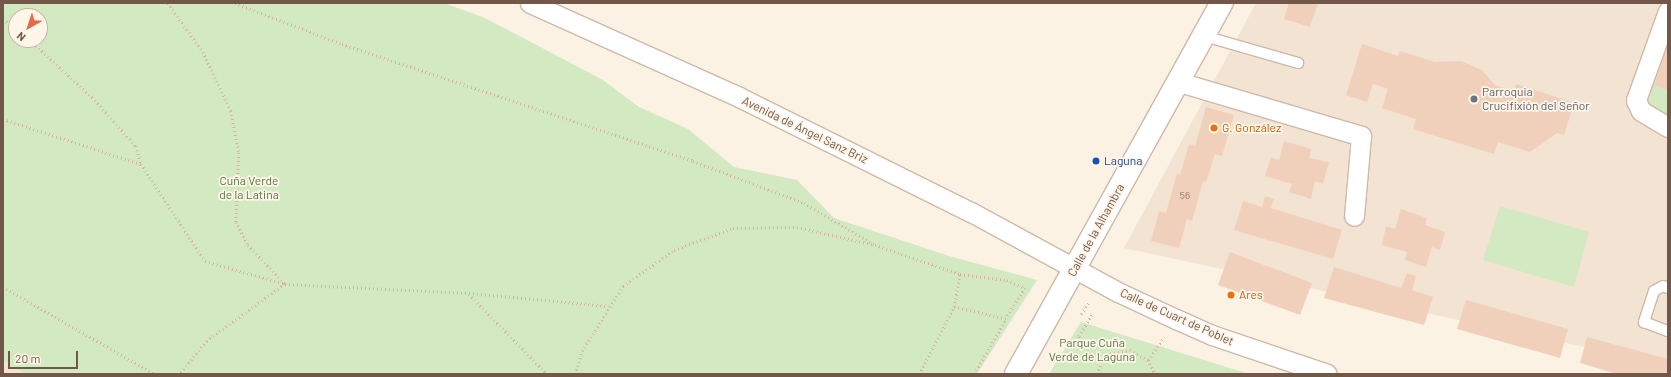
<!DOCTYPE html>
<html>
<head>
<meta charset="utf-8">
<style>
  body { margin:0 }
  #map { position:relative; width:1671px; height:377px; overflow:hidden; background:#fcf2e3; font-family:Barlow,sans-serif }
  div>[style] { position:absolute }
  .residential>* { inset:0; background:#f3e3d2 }
  .green>* { inset:0; background:#d2e9c2 }
  .building>* { inset:0; background:#f0d0bb }
  .path>* { height:2.5px; margin-top:-1.25px; transform-origin:0; background:repeating-linear-gradient(90deg,#d5b39f 0 1px,transparent 0 4px) }
  .roads { filter:drop-shadow(1px 0 #cdb9aa) drop-shadow(-1px 0 #cdb9aa) drop-shadow(0 1px #cdb9aa) drop-shadow(0 -1px #cdb9aa) }
  .lane>* { height:10px; margin:-5px; padding:0 5px; transform-origin:5px; border-radius:5px; background:#fff }
  .street>* { height:19px; margin:-9.5px; padding:0 9.5px; transform-origin:9.5px; border-radius:9.5px; background:#fff }
  .secondary>* { height:22px; margin:-11px; padding:0 11px; transform-origin:11px; border-radius:11px; background:#fff }
  .dots>* { width:11px; height:11px; translate:-50% -50%; box-sizing:border-box; border:2px solid #fff6e9; border-radius:50% }
  span { translate:-50% -50%; white-space:nowrap; text-align:center; line-height:1.15; -webkit-text-stroke:3.5px #fff6e9; paint-order:stroke }
  .number-label { font-size:10px; color:#927666 }
  .number-label span { -webkit-text-stroke-width:0 }
  .worship-label { font-size:12px; color:#5b616d }
  .left { translate:0 -50%; text-align:left }
  .food-label { font-size:12px; color:#c56008 }
  .street-label { font-size:12px; color:#73584a }
  .transit-label { font-size:12px; color:#164399 }
  .park-label { font-size:12px; color:#537842 }
  .frame { position:absolute; inset:0; border:4px solid #73584a; pointer-events:none }
  .north { position:absolute; left:8px; top:8px; width:40px; height:40px; box-sizing:border-box; background:#fff6e9; border:1px solid #c7b7a9; border-radius:50%; rotate:219deg; font-size:11px; font-weight:700; line-height:16px; text-align:center; color:#73584a }
  .north::after { content:''; display:block; margin:auto; width:14px; height:18px; background:#e36a4b; clip-path:polygon(50% 0,100% 100%,50% 72%,0 100%) }
  .scale { position:absolute; left:8px; top:351px; width:70px; height:18px; box-sizing:border-box; border:2px solid #73584a; border-top:0; padding-left:5px; font-size:12px; line-height:14px; white-space:nowrap; color:#73584a; -webkit-text-stroke:3px #fff6e9; paint-order:stroke }
</style>
</head>
<body>
<div id="map">
  <div class="residential">
    <div style="clip-path:polygon(1256px 3px,1668px 3px,1668px 365px,1124px 248px)"></div>
    <div style="clip-path:polygon(3px 361px,25px 374px,3px 374px)"></div>
  </div>
  <div class="green">
    <div style="clip-path:polygon(evenodd,3px 3px,444px 3px,485px 18px,603px 80px,639px 107px,688px 129px,734px 167px,797px 180px,834px 218px,949px 256px,1037px 280px,977px 374px,25px 374px,3px 361px,3px 3px,16px 16px,40px 16px,40px 40px,16px 40px,16px 16px)"></div>
    <div style="clip-path:polygon(1668px 11px,1668px 127px,1641px 111px)"></div>
    <div style="clip-path:polygon(1500px 206px,1589px 232px,1574px 287px,1483px 260px)"></div>
    <div style="clip-path:polygon(1081px 322px,1249px 374px,1049px 374px)"></div>
  </div>
  <div class="building">
    <div style="clip-path:polygon(1289px 3px,1318px 3px,1310px 27px,1284px 19px)"></div>
    <div style="clip-path:polygon(1362px 44px,1398px 56px,1400px 51px,1435px 62px,1461px 61px,1482px 70px,1495px 85px,1514px 91px,1516px 84px,1574px 103px,1564px 135px,1557px 133px,1530px 152px,1498px 142px,1494px 154px,1413px 129px,1416px 119px,1382px 108px,1388px 89px,1373px 84px,1367px 102px,1346px 95px)"></div>
    <div style="clip-path:polygon(1668px 44px,1668px 90px,1654px 86px)"></div>
    <div style="clip-path:polygon(1206px 107px,1234px 115px,1222px 156px,1215px 154px,1206px 182px,1203px 181px,1192px 221px,1187px 219px,1179px 248px,1151px 241px,1159px 211px,1166px 213px,1177px 173px,1180px 175px,1189px 144px,1195px 146px)"></div>
    <div style="clip-path:polygon(1284px 141px,1311px 149px,1309px 158px,1329px 162px,1323px 184px,1315px 181px,1311px 199px,1289px 192px,1292px 184px,1265px 176px,1271px 157px,1279px 160px)"></div>
    <div style="clip-path:polygon(1265px 196px,1274px 199px,1271px 208px,1342px 230px,1333px 259px,1234px 230px,1243px 201px,1262px 207px)"></div>
    <div style="clip-path:polygon(1401px 209px,1427px 218px,1425px 225px,1445px 232px,1440px 250px,1432px 247px,1426px 267px,1405px 260px,1407px 252px,1382px 245px,1386px 226px,1395px 229px)"></div>
    <div style="clip-path:polygon(1230px 252px,1312px 283px,1300px 315px,1218px 285px)"></div>
    <div style="clip-path:polygon(1334px 267px,1401px 288px,1407px 273px,1416px 276px,1412px 290px,1433px 297px,1424px 325px,1324px 298px)"></div>
    <div style="clip-path:polygon(1466px 300px,1568px 329px,1560px 358px,1457px 329px)"></div>
    <div style="clip-path:polygon(1587px 337px,1668px 359px,1668px 374px,1617px 374px,1580px 363px)"></div>
  </div>
  <div class="path">
    <div style="left:168px;top:3px;width:60px;rotate:54.5deg"></div>
    <div style="left:203px;top:52px;width:65px;rotate:64.6deg"></div>
    <div style="left:231px;top:111px;width:43px;rotate:79.2deg"></div>
    <div style="left:239px;top:153px;width:69px;rotate:92.5deg"></div>
    <div style="left:236px;top:222px;width:26px;rotate:62deg"></div>
    <div style="left:248px;top:245px;width:54px;rotate:46.5deg"></div>
    <div style="left:285px;top:284px;width:97px;rotate:143.8deg"></div>
    <div style="left:207px;top:341px;width:43px;rotate:129.3deg"></div>
    <div style="left:235px;top:3px;width:115px;rotate:21deg"></div>
    <div style="left:342px;top:44px;width:370px;rotate:18.4deg"></div>
    <div style="left:693px;top:161px;width:119px;rotate:20.7deg"></div>
    <div style="left:804px;top:203px;width:82px;rotate:30.6deg"></div>
    <div style="left:3px;top:19px;width:16px;rotate:38deg"></div>
    <div style="left:30px;top:40px;width:88px;rotate:42.7deg"></div>
    <div style="left:95px;top:100px;width:62px;rotate:48.3deg"></div>
    <div style="left:136px;top:146px;width:19px;rotate:74deg"></div>
    <div style="left:3px;top:119px;width:145px;rotate:18.1deg"></div>
    <div style="left:141px;top:164px;width:116px;rotate:56.6deg"></div>
    <div style="left:205px;top:261px;width:83px;rotate:16deg"></div>
    <div style="left:285px;top:284px;width:184px;rotate:2.8deg"></div>
    <div style="left:469px;top:293px;width:140px;rotate:5.3deg"></div>
    <div style="left:3px;top:287px;width:175px;rotate:29.8deg"></div>
    <div style="left:469px;top:294px;width:112px;rotate:45.7deg"></div>
    <div style="left:1081px;top:314px;width:14px;rotate:-56deg"></div>
    <div style="left:1092px;top:315px;width:26px;rotate:121deg"></div>
    <div style="left:1079px;top:337px;width:10px;rotate:84deg"></div>
    <div style="left:1080px;top:347px;width:26px;rotate:31deg"></div>
    <div style="left:1148px;top:360px;width:28px;rotate:-55deg"></div>
    <div style="left:575px;top:374px;width:24px;rotate:-73deg"></div>
    <div style="left:582px;top:351px;width:77px;rotate:-57.8deg"></div>
    <div style="left:623px;top:286px;width:62px;rotate:-35.2deg"></div>
    <div style="left:674px;top:250px;width:63px;rotate:-20.4deg"></div>
    <div style="left:733px;top:228px;width:64px;rotate:-0.9deg"></div>
    <div style="left:797px;top:227px;width:80px;rotate:13deg"></div>
    <div style="left:875px;top:245px;width:90px;rotate:18.8deg"></div>
    <div style="left:960px;top:274px;width:47px;rotate:7.3deg"></div>
    <div style="left:1007px;top:280px;width:20px;rotate:24deg"></div>
    <div style="left:1025px;top:288px;width:36px;rotate:122deg"></div>
    <div style="left:1006px;top:319px;width:53px;rotate:-167deg"></div>
    <div style="left:919px;top:374px;width:76px;rotate:-62.4deg"></div>
    <div style="left:954px;top:307px;width:34px;rotate:-80deg"></div>
    <div style="left:974px;top:374px;width:64px;rotate:-59.8deg"></div>
    <div style="left:1097px;top:374px;width:15px;rotate:-70deg"></div>
    <div style="left:1102px;top:360px;width:10px;rotate:-37deg"></div>
    <div style="left:1110px;top:354px;width:20px;rotate:-11deg"></div>
    <div style="left:1130px;top:350px;width:21px;rotate:29deg"></div>
    <div style="left:1148px;top:360px;width:16px;rotate:63deg"></div>
  </div>
  <div class="roads">
    <div class="lane">
      <div style="left:1204px;top:36px;width:98px;rotate:16deg"></div>
      <div style="left:1668px;top:288px;width:5px;rotate:-158deg"></div>
      <div style="left:1663px;top:286px;width:10px;rotate:151deg"></div>
      <div style="left:1654px;top:291px;width:33px;rotate:108deg"></div>
      <div style="left:1644px;top:322px;width:26px;rotate:21deg"></div>
    </div>
    <div class="street">
      <div style="left:530px;top:3px;width:229px;rotate:24.2deg"></div>
      <div style="left:739px;top:97px;width:259px;rotate:26.4deg"></div>
      <div style="left:971px;top:212px;width:167px;rotate:28.6deg"></div>
      <div style="left:1118px;top:292px;width:64px;rotate:25deg"></div>
      <div style="left:1176px;top:319px;width:39px;rotate:24deg"></div>
      <div style="left:1212px;top:335px;width:121px;rotate:18.7deg"></div>
      <div style="left:1668px;top:11px;width:95px;rotate:109.8deg"></div>
      <div style="left:1636px;top:100px;width:12px;rotate:66deg"></div>
      <div style="left:1641px;top:111px;width:31px;rotate:31deg"></div>
      <div style="left:1179px;top:82px;width:190px;rotate:16.5deg"></div>
      <div style="left:1361px;top:136px;width:80px;rotate:95deg"></div>
    </div>
    <div class="secondary">
      <div style="left:1016px;top:374px;width:424px;rotate:-61deg"></div>
    </div>
  </div>
  <div class="dots">
    <div style="left:1474px;top:99px;background:#6b7280"></div>
    <div style="left:1214px;top:128px;background:#e8710a"></div>
    <div style="left:1096px;top:161px;background:#1a4fb4"></div>
    <div style="left:1231px;top:295px;background:#e8710a"></div>
  </div>
  <div class="number-label">
    <span style="left:1185px;top:196px">56</span>
  </div>
  <div class="worship-label">
    <span class="left" style="left:1482px;top:99px">Parroquia<br>Crucifixión del Señor</span>
  </div>
  <div class="food-label">
    <span class="left" style="left:1222px;top:128px">G. González</span>
    <span class="left" style="left:1239px;top:295px">Ares</span>
  </div>
  <div class="street-label">
    <span style="left:805px;top:130px;rotate:26deg">Avenida de Ángel Sanz Briz</span>
    <span style="left:1096px;top:230px;rotate:-61deg">Calle de la Alhambra</span>
    <span style="left:1177px;top:317px;rotate:24deg">Calle de Cuart de Poblet</span>
  </div>
  <div class="transit-label">
    <span class="left" style="left:1104px;top:161px">Laguna</span>
  </div>
  <div class="park-label">
    <span style="left:249px;top:188px">Cuña Verde<br>de la Latina</span>
    <span style="left:1092px;top:350px">Parque Cuña<br>Verde de Laguna</span>
  </div>
  <div class="frame"></div>
  <div class="north">N</div>
  <div class="scale">20 m</div>
</div>
</body>
</html>
